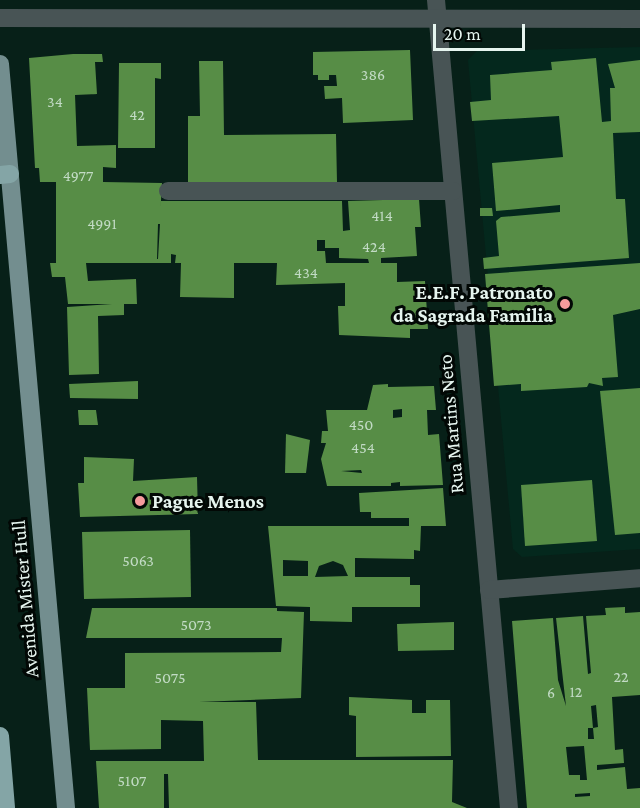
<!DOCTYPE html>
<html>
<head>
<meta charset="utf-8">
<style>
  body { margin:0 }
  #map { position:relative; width:640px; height:808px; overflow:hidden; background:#072018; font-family:"Crimson Pro",serif }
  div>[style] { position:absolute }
  .built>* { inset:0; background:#04281d }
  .building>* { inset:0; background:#578d46 }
  .minor>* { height:18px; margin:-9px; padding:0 9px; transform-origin:9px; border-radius:9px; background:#485455 }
  .major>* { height:18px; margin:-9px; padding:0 9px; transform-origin:9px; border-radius:9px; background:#738e8f }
  .highway>* { height:18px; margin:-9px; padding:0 9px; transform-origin:9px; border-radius:9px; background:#84a5a6 }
  .dots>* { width:16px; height:16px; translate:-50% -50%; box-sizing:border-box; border:3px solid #020805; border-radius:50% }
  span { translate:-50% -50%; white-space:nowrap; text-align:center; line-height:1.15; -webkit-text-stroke:6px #020805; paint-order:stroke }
  .number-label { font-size:16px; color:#c2dbc5 }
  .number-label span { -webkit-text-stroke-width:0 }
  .poi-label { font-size:20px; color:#e6f5ef; font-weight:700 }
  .right { translate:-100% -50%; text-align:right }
  .left { translate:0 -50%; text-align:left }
  .street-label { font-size:20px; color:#e6f5ef }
  .scale { position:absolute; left:433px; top:24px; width:92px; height:27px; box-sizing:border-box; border:3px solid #e6f5ef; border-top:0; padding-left:8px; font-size:18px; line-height:21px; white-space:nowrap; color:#e6f5ef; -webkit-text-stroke:4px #020805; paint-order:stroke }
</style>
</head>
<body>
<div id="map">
  <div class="built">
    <div style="clip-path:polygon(640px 47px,640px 549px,522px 557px,513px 549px,468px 60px,477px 51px)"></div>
  </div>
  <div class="building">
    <div style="clip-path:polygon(410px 50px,413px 120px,343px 123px,342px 98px,325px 99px,324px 86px,337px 86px,336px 75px,329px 75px,329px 80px,318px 80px,318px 75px,313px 75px,313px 52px)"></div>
    <div style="clip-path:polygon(evenodd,73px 54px,102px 54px,103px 62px,95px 62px,97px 94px,75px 95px,77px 146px,116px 145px,116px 168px,103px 167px,103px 182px,162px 183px,160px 218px,161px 201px,342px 201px,343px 231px,350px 230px,348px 201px,419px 199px,421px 227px,415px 227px,417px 256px,381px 258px,381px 263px,397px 263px,397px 282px,425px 281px,428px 329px,410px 329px,410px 338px,339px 335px,338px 306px,345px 306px,345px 283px,276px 285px,277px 263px,234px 263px,234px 298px,180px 297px,181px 263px,175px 263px,176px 255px,171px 254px,171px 263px,86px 263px,88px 281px,136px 279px,137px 304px,124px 304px,124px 315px,98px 316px,99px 374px,69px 375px,67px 307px,112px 304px,68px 304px,65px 277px,52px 277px,50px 263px,56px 263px,56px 182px,40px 182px,39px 168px,35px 168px,29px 58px,73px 54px,158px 224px,160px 224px,158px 259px,157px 259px,158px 224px,73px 54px,317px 240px,325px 240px,325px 248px,339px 248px,339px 258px,368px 259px,369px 263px,326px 263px,325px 251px,317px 251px,317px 240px)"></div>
    <div style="clip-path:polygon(596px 58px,602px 122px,611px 121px,610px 88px,615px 88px,608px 64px,640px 60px,640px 132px,613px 133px,616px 199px,625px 199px,629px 258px,484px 269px,483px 258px,499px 256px,496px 221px,501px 217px,560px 212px,560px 205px,496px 211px,492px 163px,563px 157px,559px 116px,472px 121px,470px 102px,491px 100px,490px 75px,552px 70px,551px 62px)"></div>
    <div style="clip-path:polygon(199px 61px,223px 61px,224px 135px,336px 134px,337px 182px,188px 183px,188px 116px,200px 116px)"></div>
    <div style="clip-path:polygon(119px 63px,161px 63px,161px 79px,155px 78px,155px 148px,118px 148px)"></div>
    <div style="clip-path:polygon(480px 208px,492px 208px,493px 216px,480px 216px)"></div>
    <div style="clip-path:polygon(640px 263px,640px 309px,613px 315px,618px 377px,602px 378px,603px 386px,589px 383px,587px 387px,521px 391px,521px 384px,494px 386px,485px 274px)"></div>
    <div style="clip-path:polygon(138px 381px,138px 399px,70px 398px,69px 384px)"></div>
    <div style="clip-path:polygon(evenodd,388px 384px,388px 387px,434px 386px,436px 410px,427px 410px,428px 435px,439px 434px,443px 485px,400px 486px,400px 482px,391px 483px,391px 486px,327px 486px,321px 459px,326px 443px,321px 443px,322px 431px,328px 431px,326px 410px,367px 410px,373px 385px,388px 384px,402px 409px,402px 417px,393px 418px,393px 410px,402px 409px,388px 384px,361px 470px,362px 473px,341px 471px,361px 470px)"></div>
    <div style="clip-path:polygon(640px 388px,640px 533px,615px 535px,600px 391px)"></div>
    <div style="clip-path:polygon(78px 410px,96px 410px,98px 425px,79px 425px)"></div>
    <div style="clip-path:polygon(286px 434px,310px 440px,306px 473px,285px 473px)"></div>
    <div style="clip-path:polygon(84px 457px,134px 459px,133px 481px,197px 477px,198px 514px,80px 517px,78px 483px,84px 483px)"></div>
    <div style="clip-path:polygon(592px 480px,597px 541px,525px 546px,521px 485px)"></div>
    <div style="clip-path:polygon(evenodd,443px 488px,446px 526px,421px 526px,420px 551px,414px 550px,414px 559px,355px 558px,355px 577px,410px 577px,410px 585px,420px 585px,420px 607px,352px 607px,352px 622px,310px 621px,310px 607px,276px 606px,268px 526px,409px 526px,409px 518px,371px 518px,371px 512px,360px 512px,359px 493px,443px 488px,283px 560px,308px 561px,308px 576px,283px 576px,283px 560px,443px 488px,333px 561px,343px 565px,348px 576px,315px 577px,319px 566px,333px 561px)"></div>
    <div style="clip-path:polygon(190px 530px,191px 597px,84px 599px,82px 532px)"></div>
    <div style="clip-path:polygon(evenodd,625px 607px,625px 613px,640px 612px,640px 695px,612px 697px,615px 750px,623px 749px,624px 763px,597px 765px,597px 770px,625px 767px,627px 789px,640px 788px,640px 808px,527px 808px,512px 621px,553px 618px,558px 680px,566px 706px,556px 618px,583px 616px,588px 674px,591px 673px,586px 616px,606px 615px,605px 608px,625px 607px,596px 705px,598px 727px,593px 728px,594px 739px,588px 739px,588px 728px,593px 728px,591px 706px,596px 705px,625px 607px,584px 746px,587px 780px,580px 780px,580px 775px,569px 775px,566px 747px,584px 746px,625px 607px,590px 793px,590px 796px,575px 797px,575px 794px,590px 793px)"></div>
    <div style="clip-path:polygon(92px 608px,277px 608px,277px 611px,304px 612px,301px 698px,199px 702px,256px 702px,258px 760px,453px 760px,452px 802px,467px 808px,169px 808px,168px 774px,164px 774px,164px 808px,99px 808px,96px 761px,204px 761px,203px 721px,161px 720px,161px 749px,90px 750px,87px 688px,125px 688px,125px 653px,281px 652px,282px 638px,86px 638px)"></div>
    <div style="clip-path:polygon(454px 622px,454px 650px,398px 651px,397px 624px)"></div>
    <div style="clip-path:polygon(349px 697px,412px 700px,412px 713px,426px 713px,426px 700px,450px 700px,451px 756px,356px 757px,356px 716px,349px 715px)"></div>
  </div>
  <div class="minor">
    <div style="left:436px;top:0;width:811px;rotate:84.84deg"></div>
    <div style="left:0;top:18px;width:640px;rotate:0.09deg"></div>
    <div style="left:168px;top:191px;width:285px"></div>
    <div style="left:489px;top:590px;width:151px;rotate:-4.5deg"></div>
  </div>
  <div class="major">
    <div style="left:0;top:64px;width:747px;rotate:84.93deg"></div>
  </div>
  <div class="highway">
    <div style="left:0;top:175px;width:10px;rotate:-6deg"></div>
    <div style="left:0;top:736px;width:72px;rotate:85.2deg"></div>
  </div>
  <div class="dots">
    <div style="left:565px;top:304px;background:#f59b9c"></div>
    <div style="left:140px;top:501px;background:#f59b9c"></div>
  </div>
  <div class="number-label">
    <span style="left:373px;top:75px">386</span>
    <span style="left:55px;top:102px">34</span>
    <span style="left:137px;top:115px">42</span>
    <span style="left:78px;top:176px">4977</span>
    <span style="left:382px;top:216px">414</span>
    <span style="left:102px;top:224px">4991</span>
    <span style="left:374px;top:247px">424</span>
    <span style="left:306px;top:273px">434</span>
    <span style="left:361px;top:425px">450</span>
    <span style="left:363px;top:448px">454</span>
    <span style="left:138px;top:561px">5063</span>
    <span style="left:196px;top:625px">5073</span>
    <span style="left:621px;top:677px">22</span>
    <span style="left:170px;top:678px">5075</span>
    <span style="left:576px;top:692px">12</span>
    <span style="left:551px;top:693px">6</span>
    <span style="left:132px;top:781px">5107</span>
  </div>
  <div class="poi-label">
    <span class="right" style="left:553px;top:304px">E.E.F. Patronato<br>da Sagrada Familia</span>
    <span class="left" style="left:152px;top:501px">Pague Menos</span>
  </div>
  <div class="street-label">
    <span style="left:451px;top:424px;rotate:-95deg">Rua Martins Neto</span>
    <span style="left:25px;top:599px;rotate:-95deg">Avenida Mister Hull</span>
  </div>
  <div class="scale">20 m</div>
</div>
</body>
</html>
